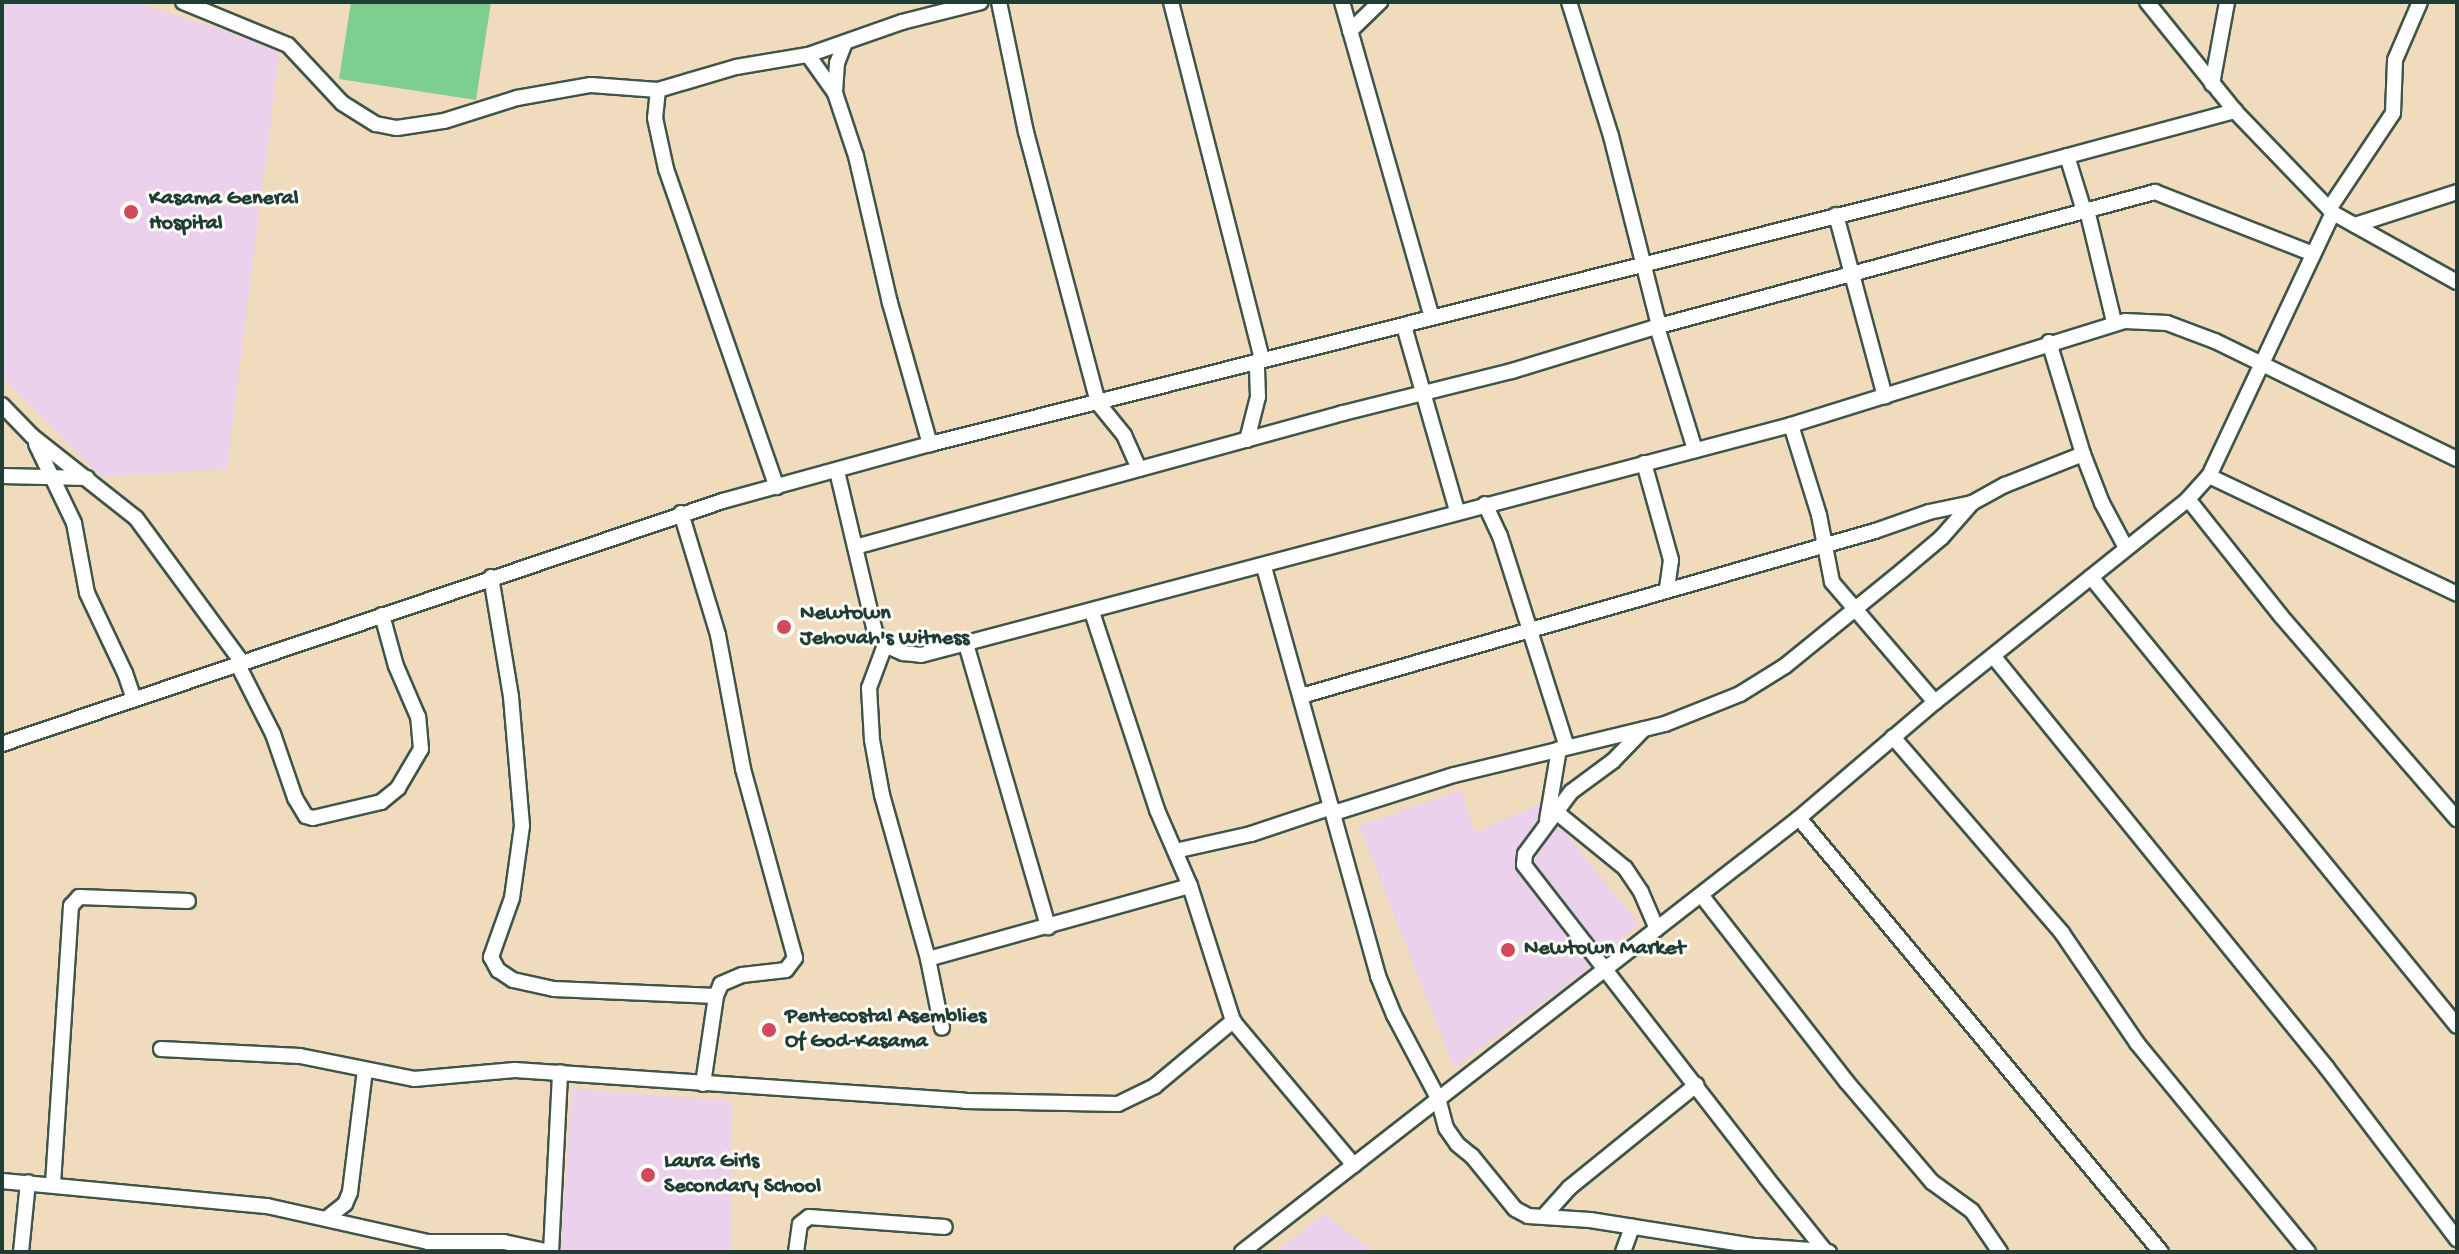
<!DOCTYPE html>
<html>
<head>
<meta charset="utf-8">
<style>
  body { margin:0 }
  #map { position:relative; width:2459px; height:1254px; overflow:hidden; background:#f0dcbc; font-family:"Gochi Hand",sans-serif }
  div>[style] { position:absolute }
  .built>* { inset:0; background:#ebd1ec }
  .green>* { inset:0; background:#7ece8f }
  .roads { filter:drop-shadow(2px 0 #3e5548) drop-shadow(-2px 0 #3e5548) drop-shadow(0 2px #3e5548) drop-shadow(0 -2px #3e5548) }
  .minor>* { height:14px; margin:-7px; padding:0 7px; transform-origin:7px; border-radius:7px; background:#fff }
  .dots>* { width:22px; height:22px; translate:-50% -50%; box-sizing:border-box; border:4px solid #fdfcf7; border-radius:50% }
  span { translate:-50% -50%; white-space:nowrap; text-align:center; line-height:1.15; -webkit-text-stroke:6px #fdfcf7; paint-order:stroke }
  .poi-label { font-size:22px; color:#1f3d34; font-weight:700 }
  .left { translate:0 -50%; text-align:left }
  .frame { position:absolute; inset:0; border:4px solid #1f3d34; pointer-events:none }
</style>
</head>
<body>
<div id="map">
  <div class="built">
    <div style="clip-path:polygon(2px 2px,134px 2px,280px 48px,227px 469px,101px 477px,2px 377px)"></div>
    <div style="clip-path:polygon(1461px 790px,1475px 833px,1541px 803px,1639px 924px,1579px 976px,1454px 1068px,1359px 826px)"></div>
    <div style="clip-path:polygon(572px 1089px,732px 1101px,731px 1252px,560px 1252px)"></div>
    <div style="clip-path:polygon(1325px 1214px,1374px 1252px,1274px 1252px)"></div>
  </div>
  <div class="green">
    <div style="clip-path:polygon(351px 2px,491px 2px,476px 100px,339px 79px)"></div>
  </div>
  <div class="roads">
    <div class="minor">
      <div style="left:183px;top:2px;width:113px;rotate:22.3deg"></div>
      <div style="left:288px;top:45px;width:79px;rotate:47deg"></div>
      <div style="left:342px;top:103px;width:40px;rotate:32deg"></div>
      <div style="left:376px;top:124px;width:21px;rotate:11deg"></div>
      <div style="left:397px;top:128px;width:48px;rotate:-8.5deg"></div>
      <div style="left:444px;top:121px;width:77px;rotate:-17.5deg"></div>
      <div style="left:517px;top:98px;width:75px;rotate:-10deg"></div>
      <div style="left:591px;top:85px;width:67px;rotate:4.3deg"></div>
      <div style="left:658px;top:90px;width:81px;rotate:-16.4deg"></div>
      <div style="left:736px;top:67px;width:73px;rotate:-9.5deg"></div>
      <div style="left:808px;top:55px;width:100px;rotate:-19.3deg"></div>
      <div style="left:902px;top:22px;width:81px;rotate:-14.2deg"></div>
      <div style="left:999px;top:2px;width:133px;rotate:78.3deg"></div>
      <div style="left:1026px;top:132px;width:280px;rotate:75.1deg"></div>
      <div style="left:1098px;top:403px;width:41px;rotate:50.9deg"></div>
      <div style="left:1124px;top:435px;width:37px;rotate:66deg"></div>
      <div style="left:1171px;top:2px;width:369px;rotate:75.7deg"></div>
      <div style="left:1342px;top:2px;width:328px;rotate:74.1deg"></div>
      <div style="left:1569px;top:2px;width:140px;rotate:72.6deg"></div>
      <div style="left:1611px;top:136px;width:196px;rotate:75.8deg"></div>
      <div style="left:1350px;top:31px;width:42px;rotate:-44deg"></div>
      <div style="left:844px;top:45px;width:19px;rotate:111deg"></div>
      <div style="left:837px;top:63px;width:30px;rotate:94deg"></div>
      <div style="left:835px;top:93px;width:66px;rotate:71.6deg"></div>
      <div style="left:856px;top:156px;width:151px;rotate:77deg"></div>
      <div style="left:890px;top:303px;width:147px;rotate:74.2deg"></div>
      <div style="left:808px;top:55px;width:47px;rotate:54.6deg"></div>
      <div style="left:2212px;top:84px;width:83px;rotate:-79.6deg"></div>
      <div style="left:658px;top:90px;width:28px;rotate:96deg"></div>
      <div style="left:655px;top:118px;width:52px;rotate:77.8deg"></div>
      <div style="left:666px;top:169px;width:337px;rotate:70.8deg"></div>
      <div style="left:2067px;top:156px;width:58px;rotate:72.8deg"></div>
      <div style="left:2329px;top:209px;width:115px;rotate:-56.3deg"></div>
      <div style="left:2393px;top:113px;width:53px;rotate:-87.8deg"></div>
      <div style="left:2395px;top:60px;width:63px;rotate:-66.7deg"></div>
      <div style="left:2087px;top:210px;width:115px;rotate:76.4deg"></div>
      <div style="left:2333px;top:213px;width:142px;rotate:29.1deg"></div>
      <div style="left:1836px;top:215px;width:188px;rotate:74.9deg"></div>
      <div style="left:2355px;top:225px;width:107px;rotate:-17.9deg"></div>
      <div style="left:1404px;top:326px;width:192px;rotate:74deg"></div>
      <div style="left:1657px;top:327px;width:129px;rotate:72.8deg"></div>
      <div style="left:2049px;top:342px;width:117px;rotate:73.1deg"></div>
      <div style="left:2083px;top:454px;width:53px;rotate:68.8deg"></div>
      <div style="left:2102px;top:503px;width:51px;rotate:61.9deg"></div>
      <div style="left:2px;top:405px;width:43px;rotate:45.9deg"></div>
      <div style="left:32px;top:436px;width:132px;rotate:38.3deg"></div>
      <div style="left:136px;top:518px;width:177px;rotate:53.7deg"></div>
      <div style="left:1791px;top:425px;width:94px;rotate:72.7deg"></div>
      <div style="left:1819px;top:515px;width:68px;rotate:79deg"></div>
      <div style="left:1832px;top:582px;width:158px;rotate:49.4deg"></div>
      <div style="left:1247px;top:440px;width:44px;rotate:-75.7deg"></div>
      <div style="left:1258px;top:397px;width:36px;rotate:-92deg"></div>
      <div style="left:36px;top:444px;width:88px;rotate:64.3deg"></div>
      <div style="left:74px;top:523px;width:71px;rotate:79.5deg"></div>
      <div style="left:87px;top:593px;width:89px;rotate:64.6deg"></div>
      <div style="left:125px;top:673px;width:28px;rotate:71deg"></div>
      <div style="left:1644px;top:463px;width:101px;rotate:74.4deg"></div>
      <div style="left:1671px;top:560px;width:30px;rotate:98deg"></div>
      <div style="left:837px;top:471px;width:165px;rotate:76.7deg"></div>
      <div style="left:875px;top:632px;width:16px;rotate:52deg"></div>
      <div style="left:885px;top:645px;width:20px;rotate:24deg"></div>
      <div style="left:903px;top:653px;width:18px;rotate:6deg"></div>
      <div style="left:921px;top:655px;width:900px;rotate:-14.81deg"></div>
      <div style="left:1791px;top:425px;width:350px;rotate:-17.3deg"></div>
      <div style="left:2125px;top:321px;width:42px;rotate:2.7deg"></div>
      <div style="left:2167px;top:323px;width:51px;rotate:20.6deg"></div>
      <div style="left:2215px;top:341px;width:269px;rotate:26deg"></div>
      <div style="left:2px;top:476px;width:85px;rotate:1.3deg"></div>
      <div style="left:2209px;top:476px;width:275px;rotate:25.4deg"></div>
      <div style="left:2188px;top:499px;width:149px;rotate:51.5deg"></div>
      <div style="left:2281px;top:616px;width:269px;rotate:49.1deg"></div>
      <div style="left:1485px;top:504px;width:35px;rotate:65deg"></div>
      <div style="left:1500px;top:536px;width:221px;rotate:72.4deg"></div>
      <div style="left:681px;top:513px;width:127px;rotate:73.1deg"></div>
      <div style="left:718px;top:635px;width:136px;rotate:79.4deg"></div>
      <div style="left:743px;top:769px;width:196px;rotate:74.6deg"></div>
      <div style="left:795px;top:958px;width:15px;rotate:127deg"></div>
      <div style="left:786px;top:970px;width:44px;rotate:173.5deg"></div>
      <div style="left:742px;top:975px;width:23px;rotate:157deg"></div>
      <div style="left:721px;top:984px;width:13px;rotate:113deg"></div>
      <div style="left:716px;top:996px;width:89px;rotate:98.4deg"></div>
      <div style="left:855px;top:547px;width:506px;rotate:-15.35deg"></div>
      <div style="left:1343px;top:413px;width:174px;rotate:-14deg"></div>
      <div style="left:1512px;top:371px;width:154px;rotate:-17deg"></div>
      <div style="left:1659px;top:326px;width:514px;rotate:-15.12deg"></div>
      <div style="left:2155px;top:192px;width:170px;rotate:21.4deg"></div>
      <div style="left:1264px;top:567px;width:425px;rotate:74.4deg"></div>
      <div style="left:1378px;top:976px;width:42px;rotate:67.7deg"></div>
      <div style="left:1394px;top:1015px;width:94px;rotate:62.1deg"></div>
      <div style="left:1438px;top:1098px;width:31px;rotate:75deg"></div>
      <div style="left:1446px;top:1128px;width:19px;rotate:55deg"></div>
      <div style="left:1457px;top:1144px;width:19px;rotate:39deg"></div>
      <div style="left:1472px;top:1156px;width:68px;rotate:50.9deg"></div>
      <div style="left:1515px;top:1209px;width:15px;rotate:28deg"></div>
      <div style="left:1528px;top:1216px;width:62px;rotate:3.7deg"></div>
      <div style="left:1590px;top:1220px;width:167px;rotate:9deg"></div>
      <div style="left:1755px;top:1246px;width:70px;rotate:4.1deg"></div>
      <div style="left:491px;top:577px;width:122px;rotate:80.5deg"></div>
      <div style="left:511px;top:697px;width:129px;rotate:85.1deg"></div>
      <div style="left:522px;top:826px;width:73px;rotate:97.9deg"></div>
      <div style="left:512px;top:898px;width:63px;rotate:109.6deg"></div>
      <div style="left:491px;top:957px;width:15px;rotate:62deg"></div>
      <div style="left:498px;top:970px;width:18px;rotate:34deg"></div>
      <div style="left:513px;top:980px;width:42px;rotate:12.4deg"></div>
      <div style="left:554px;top:989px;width:162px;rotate:2.5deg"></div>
      <div style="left:2091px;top:577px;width:579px;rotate:50.81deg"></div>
      <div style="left:1092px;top:612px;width:208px;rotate:71.8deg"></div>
      <div style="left:1157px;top:810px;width:83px;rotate:66.5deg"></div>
      <div style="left:1190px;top:886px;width:142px;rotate:72.3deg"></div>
      <div style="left:1233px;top:1021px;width:188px;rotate:50deg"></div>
      <div style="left:966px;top:644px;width:295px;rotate:73.8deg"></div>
      <div style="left:885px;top:645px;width:46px;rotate:110.4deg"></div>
      <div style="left:869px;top:688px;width:52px;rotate:86.7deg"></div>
      <div style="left:872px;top:740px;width:56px;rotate:79.7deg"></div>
      <div style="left:882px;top:795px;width:170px;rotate:74.3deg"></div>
      <div style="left:928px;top:959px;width:70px;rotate:78.5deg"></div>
      <div style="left:1994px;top:657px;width:529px;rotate:50.98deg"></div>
      <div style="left:2327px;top:1068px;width:215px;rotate:52.8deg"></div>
      <div style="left:237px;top:663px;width:80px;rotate:63.1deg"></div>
      <div style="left:273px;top:734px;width:68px;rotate:71deg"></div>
      <div style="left:295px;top:798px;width:21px;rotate:59deg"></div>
      <div style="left:306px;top:816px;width:7px;rotate:16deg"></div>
      <div style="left:313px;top:818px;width:70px;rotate:-13.2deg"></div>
      <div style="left:381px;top:802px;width:22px;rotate:-39deg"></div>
      <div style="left:398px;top:788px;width:45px;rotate:-59.5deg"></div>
      <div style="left:421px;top:749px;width:32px;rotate:-95deg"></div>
      <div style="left:418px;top:717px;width:56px;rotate:-113.3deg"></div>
      <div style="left:396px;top:666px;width:53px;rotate:-105.4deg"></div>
      <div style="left:1301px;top:696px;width:597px;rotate:-16.04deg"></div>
      <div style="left:1875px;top:531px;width:57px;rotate:-19.4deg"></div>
      <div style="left:1929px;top:512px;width:44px;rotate:-11.8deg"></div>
      <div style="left:1972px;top:503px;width:38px;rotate:-29deg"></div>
      <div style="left:2005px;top:485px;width:84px;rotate:-21.7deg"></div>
      <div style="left:1644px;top:729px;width:45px;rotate:134.1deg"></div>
      <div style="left:1613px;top:761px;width:52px;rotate:143.6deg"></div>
      <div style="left:1571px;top:792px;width:77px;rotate:126.6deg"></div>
      <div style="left:1525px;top:854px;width:11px;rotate:95deg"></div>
      <div style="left:1524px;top:865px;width:393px;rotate:52.2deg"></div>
      <div style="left:1765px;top:1176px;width:96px;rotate:51.3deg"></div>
      <div style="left:1825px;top:1251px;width:4px;rotate:14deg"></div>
      <div style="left:1893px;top:737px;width:259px;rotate:49.2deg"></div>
      <div style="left:2062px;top:933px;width:133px;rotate:55.7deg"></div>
      <div style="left:2137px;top:1043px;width:270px;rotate:50.7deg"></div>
      <div style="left:2px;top:744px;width:761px;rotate:-18.63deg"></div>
      <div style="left:723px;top:501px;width:215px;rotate:-15.4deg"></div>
      <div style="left:930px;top:444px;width:1066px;rotate:-14.11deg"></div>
      <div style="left:1964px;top:184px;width:281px;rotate:-15.1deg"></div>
      <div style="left:1555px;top:811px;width:90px;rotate:39.2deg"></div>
      <div style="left:1625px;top:868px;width:29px;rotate:56deg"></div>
      <div style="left:1641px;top:892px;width:40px;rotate:66.6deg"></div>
      <div style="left:1334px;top:813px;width:126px;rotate:-17.6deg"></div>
      <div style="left:1454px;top:775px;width:217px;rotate:-13.6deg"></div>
      <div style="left:1665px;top:724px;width:81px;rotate:-21.8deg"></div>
      <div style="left:1740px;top:694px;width:53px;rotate:-31.9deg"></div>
      <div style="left:1785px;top:666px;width:152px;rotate:-39.1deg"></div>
      <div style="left:1903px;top:570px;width:51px;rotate:-40.2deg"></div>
      <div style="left:1942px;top:537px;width:45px;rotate:-48.6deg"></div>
      <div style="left:1799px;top:818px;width:565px;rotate:50.17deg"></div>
      <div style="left:1547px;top:820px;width:72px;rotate:-80.4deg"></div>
      <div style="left:1175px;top:851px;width:78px;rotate:-12.6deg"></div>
      <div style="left:1251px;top:834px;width:85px;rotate:-18.4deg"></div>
      <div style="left:1702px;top:896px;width:234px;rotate:52.1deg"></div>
      <div style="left:1846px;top:1081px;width:133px;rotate:49.6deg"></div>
      <div style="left:1932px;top:1182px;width:49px;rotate:35.9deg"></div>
      <div style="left:1972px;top:1211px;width:50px;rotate:55.7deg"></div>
      <div style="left:928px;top:959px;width:272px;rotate:-15.6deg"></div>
      <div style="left:161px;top:1049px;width:139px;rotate:2.9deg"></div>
      <div style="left:300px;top:1056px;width:116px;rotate:11.4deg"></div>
      <div style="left:414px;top:1079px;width:101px;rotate:-5.1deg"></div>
      <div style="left:515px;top:1070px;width:450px;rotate:3.9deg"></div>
      <div style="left:964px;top:1101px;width:154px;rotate:1.1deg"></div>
      <div style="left:1118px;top:1104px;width:41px;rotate:-25.9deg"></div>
      <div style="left:1155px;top:1086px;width:102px;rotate:-39.8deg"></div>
      <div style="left:2px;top:1181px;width:266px;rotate:5.4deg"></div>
      <div style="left:267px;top:1206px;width:165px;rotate:12.6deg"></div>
      <div style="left:428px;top:1242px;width:76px"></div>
      <div style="left:504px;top:1242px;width:46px;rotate:12.5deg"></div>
      <div style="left:53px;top:1184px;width:279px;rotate:-86.3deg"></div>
      <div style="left:71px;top:906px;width:12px;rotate:-48deg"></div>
      <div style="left:79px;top:897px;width:109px;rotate:2.1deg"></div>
      <div style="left:1544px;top:1216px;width:38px;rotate:-48deg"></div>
      <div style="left:1569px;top:1188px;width:164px;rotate:-39deg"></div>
      <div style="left:327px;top:1218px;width:23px;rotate:-38deg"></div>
      <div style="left:345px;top:1204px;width:13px;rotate:-67deg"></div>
      <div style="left:350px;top:1192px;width:123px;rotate:-83deg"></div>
      <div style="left:21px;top:1252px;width:70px;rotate:-84.3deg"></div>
      <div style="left:551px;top:1252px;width:180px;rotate:-87.1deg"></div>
      <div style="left:796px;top:1252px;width:28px;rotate:-82deg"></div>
      <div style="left:800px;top:1224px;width:11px;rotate:-38deg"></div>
      <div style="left:809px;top:1217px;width:136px;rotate:4.2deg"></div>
      <div style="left:1242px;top:1252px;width:706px;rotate:-37.92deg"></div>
      <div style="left:1799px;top:818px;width:179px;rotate:-40.5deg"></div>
      <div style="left:1935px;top:702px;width:324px;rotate:-38.7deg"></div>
      <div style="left:2188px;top:499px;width:31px;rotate:-48deg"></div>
      <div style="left:2209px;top:476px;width:291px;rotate:-64.8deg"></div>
      <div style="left:2333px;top:213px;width:141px;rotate:-133.9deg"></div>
      <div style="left:2235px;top:111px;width:140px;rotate:-128.9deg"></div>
      <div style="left:1623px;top:1252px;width:27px;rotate:-70deg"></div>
    </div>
  </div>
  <div class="dots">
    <div style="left:131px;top:212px;background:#d1495b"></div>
    <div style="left:784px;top:627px;background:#d1495b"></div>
    <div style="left:1508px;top:950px;background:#d1495b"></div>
    <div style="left:769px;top:1030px;background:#d1495b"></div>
    <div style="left:648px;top:1175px;background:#d1495b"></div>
  </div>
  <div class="poi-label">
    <span class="left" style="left:149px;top:212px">Kasama General<br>Hospital</span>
    <span class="left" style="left:800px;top:627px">Newtown<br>Jehovah's Witness</span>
    <span class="left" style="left:1524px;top:950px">Newtown Market</span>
    <span class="left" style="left:785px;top:1030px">Pentecostal Asemblies<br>Of God-Kasama</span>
    <span class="left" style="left:664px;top:1175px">Laura Girls<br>Secondary School</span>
  </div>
  <div class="frame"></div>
</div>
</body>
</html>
